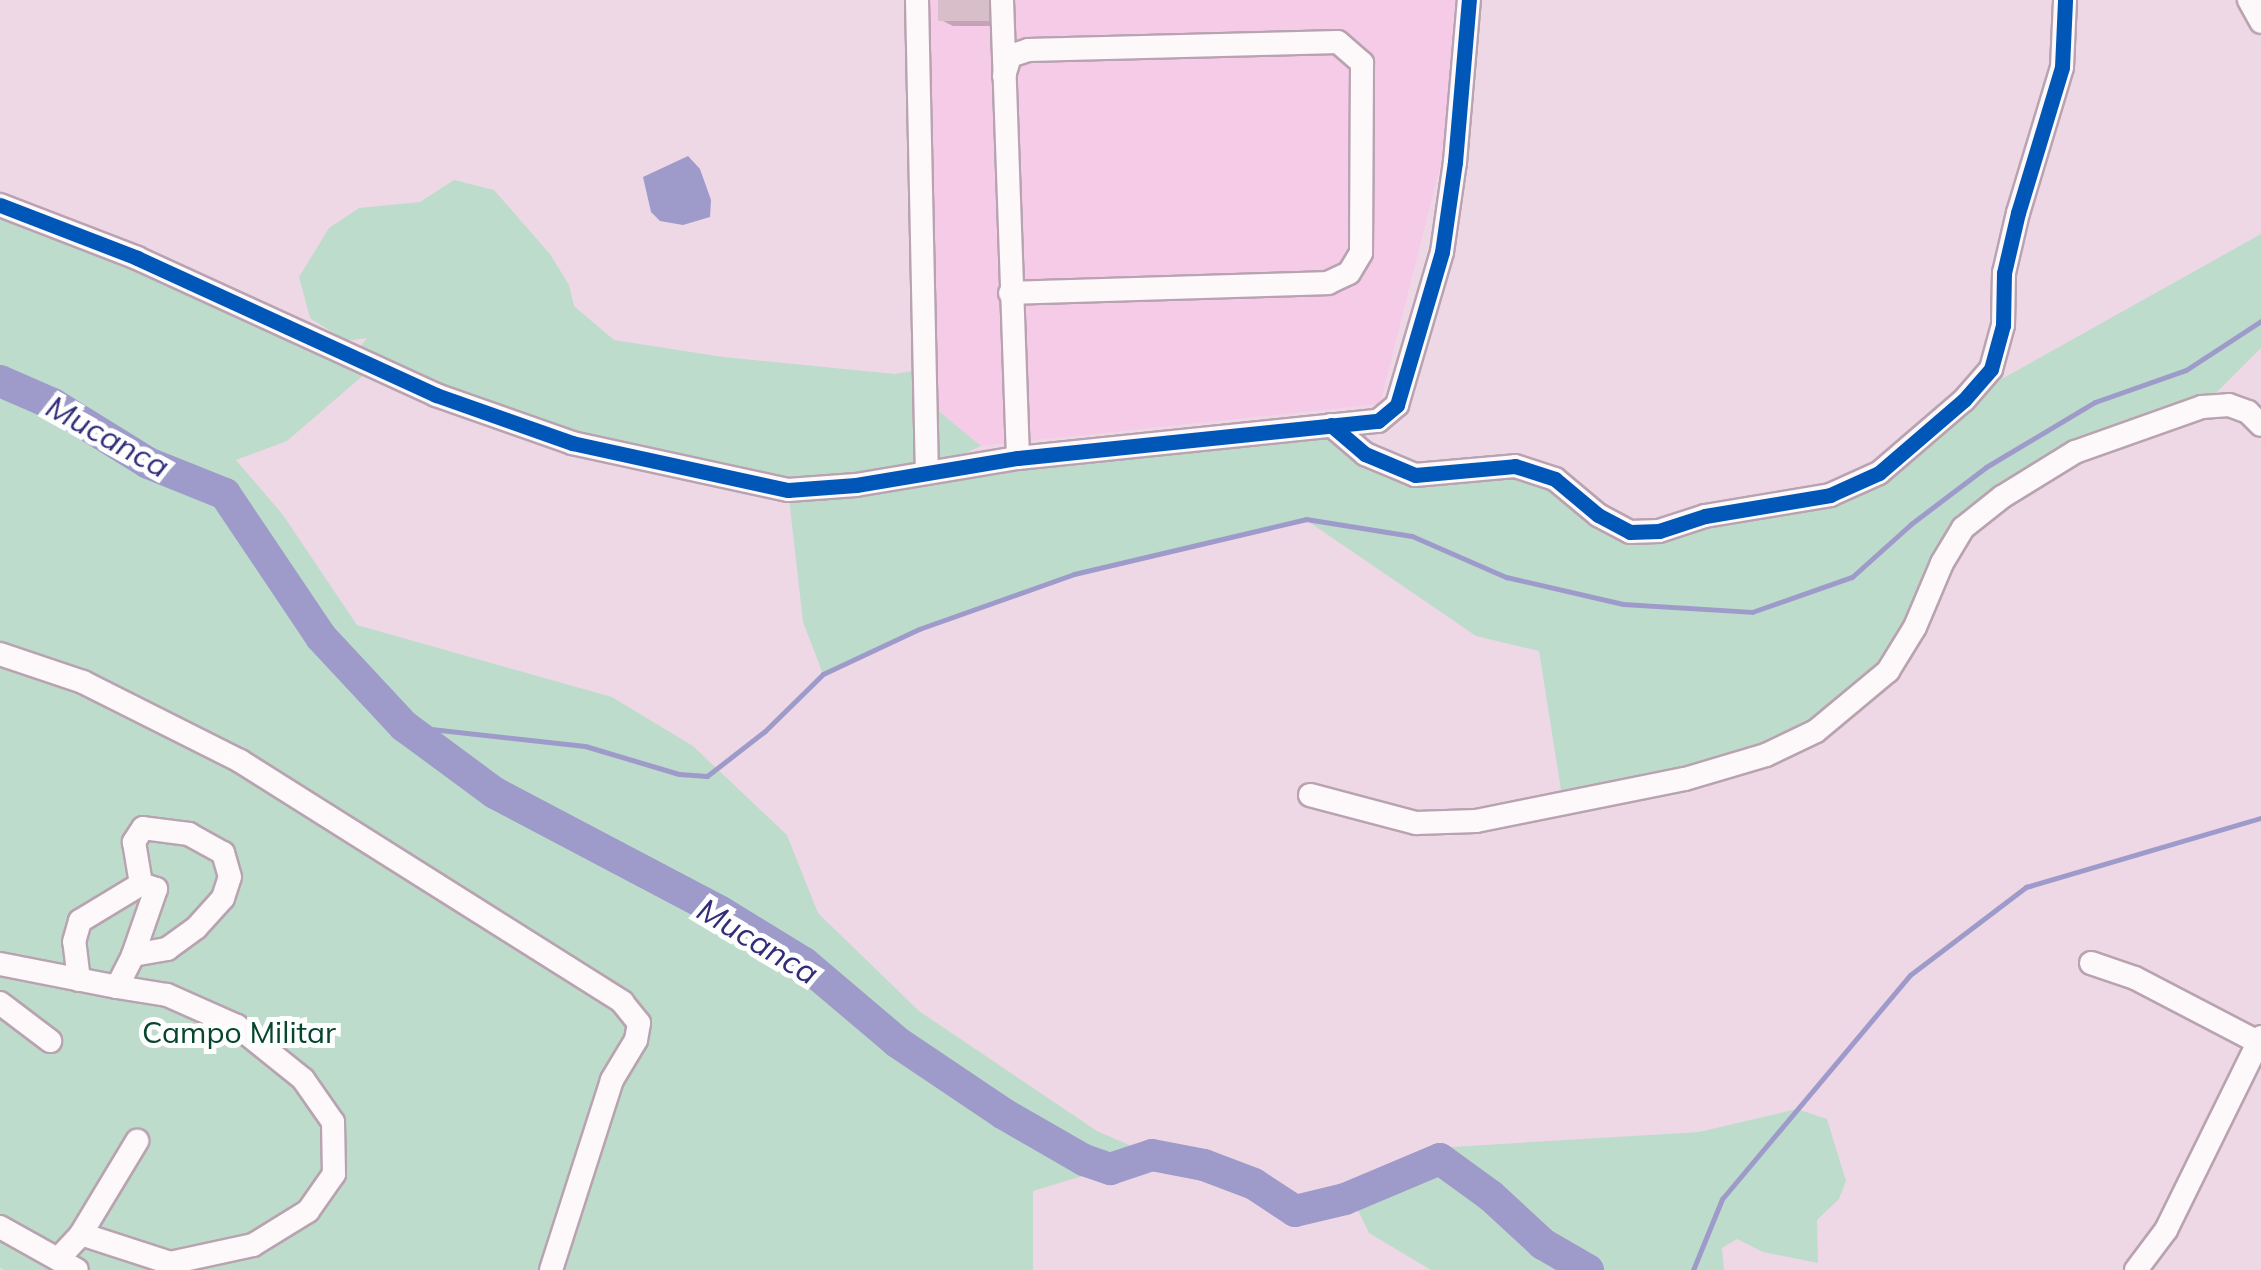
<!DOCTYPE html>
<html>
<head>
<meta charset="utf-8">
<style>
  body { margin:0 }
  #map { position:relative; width:2261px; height:1270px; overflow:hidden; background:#efd8e6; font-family:Mulish,sans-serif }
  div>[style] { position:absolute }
  .built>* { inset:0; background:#f6cbe7 }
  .green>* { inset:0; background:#bedccc }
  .water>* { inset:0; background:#9e9bcb }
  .shadow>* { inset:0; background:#0003 }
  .stream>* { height:5px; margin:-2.5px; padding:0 2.5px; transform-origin:2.5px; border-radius:2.5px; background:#9e9bcb }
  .river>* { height:32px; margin:-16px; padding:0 16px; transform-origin:16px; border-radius:16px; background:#9e9bcb }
  .building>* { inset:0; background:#d7bec9 }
  .roads { filter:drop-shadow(2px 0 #b9a3b1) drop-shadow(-2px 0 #b9a3b1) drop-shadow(0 2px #b9a3b1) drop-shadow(0 -2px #b9a3b1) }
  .minor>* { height:22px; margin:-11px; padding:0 11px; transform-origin:11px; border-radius:11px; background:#fdf9fb }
  .cycleway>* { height:15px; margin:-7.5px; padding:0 7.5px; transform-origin:7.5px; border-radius:7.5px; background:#0057b8 }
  span { translate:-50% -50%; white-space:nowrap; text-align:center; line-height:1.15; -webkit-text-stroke:10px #fefefe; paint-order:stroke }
  .park-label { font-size:30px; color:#06462c }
  .water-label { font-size:32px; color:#312d7a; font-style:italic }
</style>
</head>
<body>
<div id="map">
  <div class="built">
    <div style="clip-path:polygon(925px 0,1455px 0,1444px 151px,1380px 404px,981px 446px,935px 408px)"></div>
  </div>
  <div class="green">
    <div style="clip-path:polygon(454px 180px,494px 190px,550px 254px,569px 285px,574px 306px,614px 340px,723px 357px,895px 374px,934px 367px,935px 408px,981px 446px,932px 468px,1331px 425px,1415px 475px,1515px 466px,1630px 532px,1830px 495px,1964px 400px,2261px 234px,2261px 348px,2202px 407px,2150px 422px,1963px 528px,1915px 627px,1816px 731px,1563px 803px,1539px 651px,1476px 636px,1306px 520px,1074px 574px,919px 629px,823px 674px,803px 622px,788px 490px,693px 471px,373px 367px,287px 441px,236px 460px,283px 515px,357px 625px,612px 697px,693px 746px,787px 835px,818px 913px,919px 1011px,1097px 1131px,1152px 1155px,1033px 1191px,1033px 1270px,4px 1270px,0 1268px,0 205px,352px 357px,367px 338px,346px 341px,310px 318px,299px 277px,329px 228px,359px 208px,420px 202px)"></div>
    <div style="clip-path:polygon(1797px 1109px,1827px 1119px,1846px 1181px,1839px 1199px,1817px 1220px,1818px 1263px,1763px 1252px,1737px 1239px,1722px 1248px,1724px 1270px,1431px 1270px,1369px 1233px,1351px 1196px,1451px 1147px,1699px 1132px)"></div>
  </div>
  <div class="water">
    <div style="clip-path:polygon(688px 156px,700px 169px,711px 200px,710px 217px,683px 225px,660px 221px,651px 212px,643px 177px)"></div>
  </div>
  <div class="shadow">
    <div style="clip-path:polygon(941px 0,1002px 0,1002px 26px,953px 26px,941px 20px)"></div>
  </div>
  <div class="stream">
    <div style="left:404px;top:726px;width:182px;rotate:6.3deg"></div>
    <div style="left:585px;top:746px;width:98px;rotate:16.6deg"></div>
    <div style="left:679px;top:774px;width:28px;rotate:4deg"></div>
    <div style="left:707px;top:776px;width:73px;rotate:-37.8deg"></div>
    <div style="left:765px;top:731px;width:81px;rotate:-44.5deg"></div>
    <div style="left:823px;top:674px;width:106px;rotate:-25.1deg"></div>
    <div style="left:919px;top:629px;width:164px;rotate:-19.5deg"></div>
    <div style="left:1074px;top:574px;width:238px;rotate:-13.3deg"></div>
    <div style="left:1306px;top:519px;width:107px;rotate:9.1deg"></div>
    <div style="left:1412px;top:536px;width:103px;rotate:23.6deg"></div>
    <div style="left:1506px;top:577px;width:120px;rotate:13deg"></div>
    <div style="left:1623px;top:604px;width:129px;rotate:3.5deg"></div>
    <div style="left:1752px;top:612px;width:106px;rotate:-19.3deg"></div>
    <div style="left:1852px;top:577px;width:79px;rotate:-41.9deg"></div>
    <div style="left:1911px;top:524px;width:94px;rotate:-37.2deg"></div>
    <div style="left:1986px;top:467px;width:127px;rotate:-30.8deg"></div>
    <div style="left:2095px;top:402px;width:96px;rotate:-19.4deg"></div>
    <div style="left:2186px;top:370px;width:90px;rotate:-33.2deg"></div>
    <div style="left:1693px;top:1270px;width:77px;rotate:-67.8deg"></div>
    <div style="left:1722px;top:1199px;width:292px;rotate:-50deg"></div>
    <div style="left:1910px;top:975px;width:146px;rotate:-37.2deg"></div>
    <div style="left:2026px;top:887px;width:245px;rotate:-16.4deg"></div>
  </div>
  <div class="river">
    <div style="left:0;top:381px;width:58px;rotate:23.5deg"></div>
    <div style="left:53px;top:404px;width:112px;rotate:31.8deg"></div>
    <div style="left:148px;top:463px;width:83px;rotate:21.9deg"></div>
    <div style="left:225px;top:494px;width:172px;rotate:56.1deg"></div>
    <div style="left:321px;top:637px;width:122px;rotate:47deg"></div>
    <div style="left:404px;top:726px;width:113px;rotate:36.4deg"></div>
    <div style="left:495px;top:793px;width:253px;rotate:27.8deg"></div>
    <div style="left:719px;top:911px;width:100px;rotate:31.5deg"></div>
    <div style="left:804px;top:963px;width:122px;rotate:40.3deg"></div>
    <div style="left:897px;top:1042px;width:129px;rotate:33.9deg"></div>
    <div style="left:1004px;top:1114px;width:92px;rotate:29.9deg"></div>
    <div style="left:1084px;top:1160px;width:28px;rotate:19deg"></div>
    <div style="left:1110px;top:1169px;width:44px;rotate:-18.4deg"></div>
    <div style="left:1152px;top:1155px;width:53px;rotate:10.9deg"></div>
    <div style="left:1204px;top:1165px;width:53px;rotate:20.8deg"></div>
    <div style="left:1254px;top:1184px;width:49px;rotate:33.4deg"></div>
    <div style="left:1295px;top:1211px;width:51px;rotate:-13.5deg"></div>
    <div style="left:1345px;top:1199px;width:103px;rotate:-22.8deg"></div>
    <div style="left:1440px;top:1159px;width:63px;rotate:36deg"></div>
    <div style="left:1491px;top:1196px;width:71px;rotate:42.7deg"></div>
    <div style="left:1543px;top:1244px;width:52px;rotate:30deg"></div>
  </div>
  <div class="building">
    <div style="clip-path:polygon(938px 0,991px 0,991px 21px,938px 21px)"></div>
  </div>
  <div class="roads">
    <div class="minor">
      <div style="left:917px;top:0;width:471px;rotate:88.8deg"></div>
      <div style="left:1002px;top:0;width:458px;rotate:88deg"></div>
      <div style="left:2249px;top:0;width:25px;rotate:61deg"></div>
      <div style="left:1004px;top:76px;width:21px;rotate:-73deg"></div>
      <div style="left:1010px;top:56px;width:19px;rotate:-18deg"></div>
      <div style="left:1028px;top:50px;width:310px;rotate:-1.5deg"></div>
      <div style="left:1338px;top:42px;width:32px;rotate:41deg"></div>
      <div style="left:1362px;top:63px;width:190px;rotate:90.3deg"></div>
      <div style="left:1361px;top:253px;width:23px;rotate:121deg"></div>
      <div style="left:1349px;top:273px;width:23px;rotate:155deg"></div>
      <div style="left:1328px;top:283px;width:318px;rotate:178.2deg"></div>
      <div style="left:0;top:205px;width:147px;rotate:21.1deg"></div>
      <div style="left:137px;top:258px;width:329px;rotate:24.6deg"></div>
      <div style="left:436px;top:395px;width:144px;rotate:19.4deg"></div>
      <div style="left:572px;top:443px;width:221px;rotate:12.3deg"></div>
      <div style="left:788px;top:490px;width:68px;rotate:-4.2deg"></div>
      <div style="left:856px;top:485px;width:164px;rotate:-9.5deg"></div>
      <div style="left:1018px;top:458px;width:362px;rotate:-5.9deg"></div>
      <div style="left:1378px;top:421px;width:25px;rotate:-40deg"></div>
      <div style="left:1397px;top:405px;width:159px;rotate:-73.6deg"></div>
      <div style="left:1442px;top:252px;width:91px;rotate:-81.8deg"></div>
      <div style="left:1455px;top:162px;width:163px;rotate:-85.1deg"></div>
      <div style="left:1331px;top:425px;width:45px;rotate:40.5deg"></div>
      <div style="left:1365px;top:454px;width:54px;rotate:22.8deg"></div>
      <div style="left:1415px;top:475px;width:100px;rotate:-5.1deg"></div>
      <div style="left:1515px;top:466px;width:42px;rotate:18deg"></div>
      <div style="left:1555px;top:479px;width:56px;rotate:39.9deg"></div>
      <div style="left:1598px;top:515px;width:36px;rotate:28deg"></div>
      <div style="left:1630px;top:532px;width:29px;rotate:-2deg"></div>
      <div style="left:1659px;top:531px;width:48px;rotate:-18.1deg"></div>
      <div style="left:1705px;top:516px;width:127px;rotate:-9.5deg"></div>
      <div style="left:1830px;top:495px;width:54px;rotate:-24.2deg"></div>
      <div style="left:1879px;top:473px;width:112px;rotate:-40.7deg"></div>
      <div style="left:1964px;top:400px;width:41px;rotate:-48.9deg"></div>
      <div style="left:1991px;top:369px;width:46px;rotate:-74.7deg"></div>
      <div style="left:2003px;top:325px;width:52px;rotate:-88.9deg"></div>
      <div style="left:2004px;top:273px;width:62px;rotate:-76.9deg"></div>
      <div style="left:2018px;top:213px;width:152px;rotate:-73.2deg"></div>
      <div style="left:2062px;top:67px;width:67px;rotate:-87.4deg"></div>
      <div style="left:0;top:654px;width:88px;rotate:18.6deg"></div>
      <div style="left:83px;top:682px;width:176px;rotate:26.7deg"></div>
      <div style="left:240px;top:761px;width:452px;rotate:32.2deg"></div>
      <div style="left:622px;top:1002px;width:27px;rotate:51deg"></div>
      <div style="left:639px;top:1023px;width:17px;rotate:100deg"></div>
      <div style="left:636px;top:1040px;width:47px;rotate:121deg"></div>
      <div style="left:612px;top:1080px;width:200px;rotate:107.8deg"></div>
      <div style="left:1310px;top:795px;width:110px;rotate:14.8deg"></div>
      <div style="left:1416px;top:823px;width:60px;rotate:-1.9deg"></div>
      <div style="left:1476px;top:821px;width:213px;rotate:-11.4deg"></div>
      <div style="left:1685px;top:779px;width:84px;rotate:-16.5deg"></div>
      <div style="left:1766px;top:755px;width:55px;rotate:-25.6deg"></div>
      <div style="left:1816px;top:731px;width:94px;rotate:-39.8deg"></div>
      <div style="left:1888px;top:671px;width:52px;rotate:-58.5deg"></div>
      <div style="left:1915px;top:627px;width:69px;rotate:-67.1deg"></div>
      <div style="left:1942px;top:563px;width:41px;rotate:-59deg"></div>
      <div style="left:1963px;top:528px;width:50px;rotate:-38.5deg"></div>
      <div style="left:2002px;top:497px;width:86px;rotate:-31.7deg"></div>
      <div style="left:2075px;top:452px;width:135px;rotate:-19.5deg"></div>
      <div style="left:2202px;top:407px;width:27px;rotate:-4deg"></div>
      <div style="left:2229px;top:405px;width:20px;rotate:20deg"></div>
      <div style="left:2248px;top:412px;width:18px;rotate:45deg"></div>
      <div style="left:2091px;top:963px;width:46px;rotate:18.8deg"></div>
      <div style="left:2135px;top:978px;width:139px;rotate:27.5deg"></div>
      <div style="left:0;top:964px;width:119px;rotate:11.1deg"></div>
      <div style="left:117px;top:987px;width:36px;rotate:-63deg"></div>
      <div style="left:133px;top:955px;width:35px;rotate:-10deg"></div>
      <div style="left:167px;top:949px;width:36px;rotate:-36deg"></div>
      <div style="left:196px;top:928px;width:40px;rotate:-48deg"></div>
      <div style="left:223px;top:898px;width:22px;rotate:-72deg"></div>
      <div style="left:230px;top:877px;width:25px;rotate:-106deg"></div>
      <div style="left:223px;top:853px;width:39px;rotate:-151deg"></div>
      <div style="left:189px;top:834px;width:46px;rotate:-172.6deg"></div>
      <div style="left:143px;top:828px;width:17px;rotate:123deg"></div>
      <div style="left:134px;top:842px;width:43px;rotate:80.5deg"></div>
      <div style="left:79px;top:980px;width:38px;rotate:-97deg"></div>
      <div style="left:74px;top:942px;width:22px;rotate:-74deg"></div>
      <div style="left:80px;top:921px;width:71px;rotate:-31.2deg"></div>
      <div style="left:141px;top:884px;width:16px;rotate:18deg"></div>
      <div style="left:156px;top:889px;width:70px;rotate:109.2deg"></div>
      <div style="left:0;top:1003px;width:63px;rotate:37.2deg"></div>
      <div style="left:0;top:1227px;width:88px;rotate:29.2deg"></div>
      <div style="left:81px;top:1234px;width:94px;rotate:18deg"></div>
      <div style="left:170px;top:1263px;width:85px;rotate:-12.2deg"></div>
      <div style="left:253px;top:1245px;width:65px;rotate:-31.7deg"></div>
      <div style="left:308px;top:1211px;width:45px;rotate:-54.9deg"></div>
      <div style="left:334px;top:1174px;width:52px;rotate:-91.1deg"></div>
      <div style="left:333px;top:1122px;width:52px;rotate:-124.9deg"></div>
      <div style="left:303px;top:1079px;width:85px;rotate:-141.2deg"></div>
      <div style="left:237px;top:1026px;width:77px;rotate:-156.1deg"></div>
      <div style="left:167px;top:995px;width:51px;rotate:-170.9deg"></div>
      <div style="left:58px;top:1259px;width:34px;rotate:-47deg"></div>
      <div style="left:81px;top:1234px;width:109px;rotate:-58.9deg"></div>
      <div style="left:2136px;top:1270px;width:50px;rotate:-53.1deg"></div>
      <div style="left:2166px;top:1230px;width:215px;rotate:-63.8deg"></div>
    </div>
  </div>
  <div class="cycleway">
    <div style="left:0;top:205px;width:147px;rotate:21.1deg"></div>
    <div style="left:137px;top:258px;width:329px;rotate:24.6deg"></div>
    <div style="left:436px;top:395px;width:144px;rotate:19.4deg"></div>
    <div style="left:572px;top:443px;width:221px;rotate:12.3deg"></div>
    <div style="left:788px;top:490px;width:68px;rotate:-4.2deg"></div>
    <div style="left:856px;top:485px;width:164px;rotate:-9.5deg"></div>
    <div style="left:1018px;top:458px;width:362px;rotate:-5.9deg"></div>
    <div style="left:1378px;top:421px;width:25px;rotate:-40deg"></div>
    <div style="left:1397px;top:405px;width:159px;rotate:-73.6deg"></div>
    <div style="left:1442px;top:252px;width:91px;rotate:-81.8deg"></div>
    <div style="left:1455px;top:162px;width:163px;rotate:-85.1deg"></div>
    <div style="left:1331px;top:425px;width:45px;rotate:40.5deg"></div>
    <div style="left:1365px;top:454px;width:54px;rotate:22.8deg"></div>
    <div style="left:1415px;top:475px;width:100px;rotate:-5.1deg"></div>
    <div style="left:1515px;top:466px;width:42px;rotate:18deg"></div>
    <div style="left:1555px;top:479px;width:56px;rotate:39.9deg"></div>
    <div style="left:1598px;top:515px;width:36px;rotate:28deg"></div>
    <div style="left:1630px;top:532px;width:29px;rotate:-2deg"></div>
    <div style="left:1659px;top:531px;width:48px;rotate:-18.1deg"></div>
    <div style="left:1705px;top:516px;width:127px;rotate:-9.5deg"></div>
    <div style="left:1830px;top:495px;width:54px;rotate:-24.2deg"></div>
    <div style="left:1879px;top:473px;width:112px;rotate:-40.7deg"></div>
    <div style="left:1964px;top:400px;width:41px;rotate:-48.9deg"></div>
    <div style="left:1991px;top:369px;width:46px;rotate:-74.7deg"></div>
    <div style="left:2003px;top:325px;width:52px;rotate:-88.9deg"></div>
    <div style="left:2004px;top:273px;width:62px;rotate:-76.9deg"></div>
    <div style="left:2018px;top:213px;width:152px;rotate:-73.2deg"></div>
    <div style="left:2062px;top:67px;width:67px;rotate:-87.4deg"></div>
  </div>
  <div class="park-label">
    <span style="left:239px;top:1032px">Campo Militar</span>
  </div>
  <div class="water-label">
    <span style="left:108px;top:436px;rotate:29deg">Mucanca</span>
    <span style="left:758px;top:941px;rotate:31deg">Mucanca</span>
  </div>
</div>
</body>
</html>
